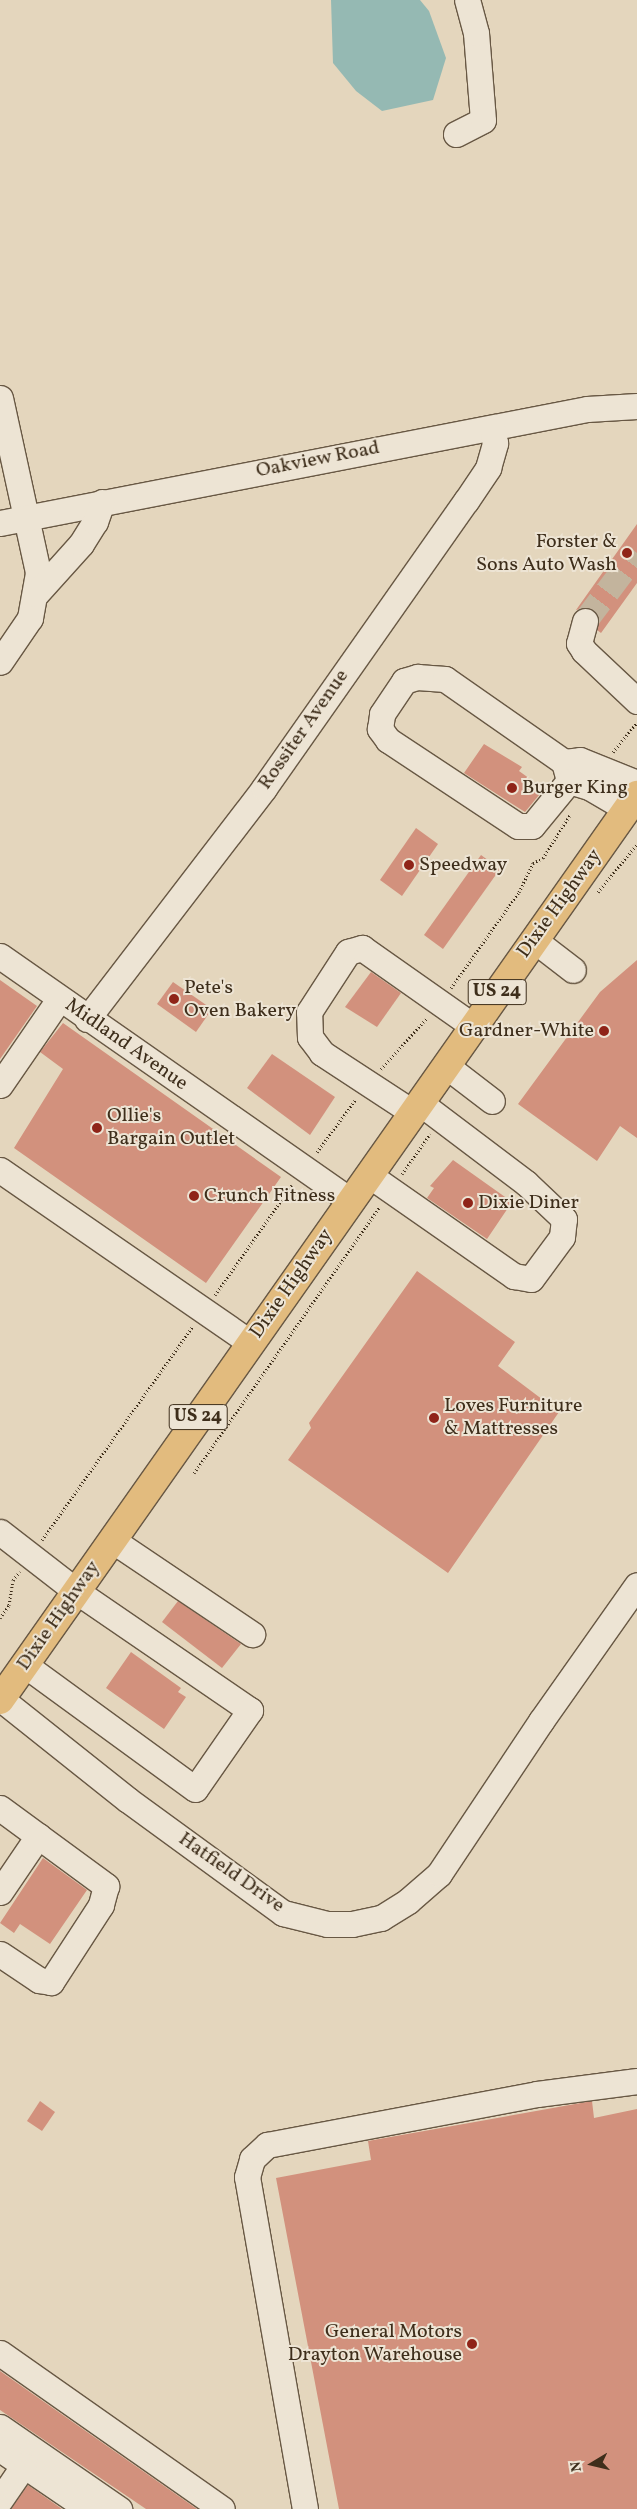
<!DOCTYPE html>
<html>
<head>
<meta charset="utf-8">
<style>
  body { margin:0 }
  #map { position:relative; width:637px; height:2509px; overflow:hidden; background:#e4d6bd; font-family:Vollkorn,serif }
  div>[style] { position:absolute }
  .water>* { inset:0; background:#95b9b3 }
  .building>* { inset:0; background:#d2917d }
  .minor-tunnel>* { height:25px; margin-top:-12.5px; transform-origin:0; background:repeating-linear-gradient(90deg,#c3b49d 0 25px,transparent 0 37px) }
  .path>* { height:3px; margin-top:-1.5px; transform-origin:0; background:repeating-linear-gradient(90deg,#3e2e1b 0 1px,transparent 0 3.5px) }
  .roads { filter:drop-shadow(1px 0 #685844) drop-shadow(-1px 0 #685844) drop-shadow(0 1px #685844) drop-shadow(0 -1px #685844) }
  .minor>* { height:25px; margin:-12.5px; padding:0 12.5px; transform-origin:12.5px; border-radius:12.5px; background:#ede4d4 }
  .major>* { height:28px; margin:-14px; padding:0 14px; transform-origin:14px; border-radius:14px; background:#e2bb7e }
  .dots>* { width:14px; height:14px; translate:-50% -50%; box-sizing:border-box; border:2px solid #ede4d4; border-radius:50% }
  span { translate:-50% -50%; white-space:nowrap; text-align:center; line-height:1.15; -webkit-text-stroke:4px #ede4d4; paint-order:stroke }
  .shield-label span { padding:1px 4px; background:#ede4d4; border:1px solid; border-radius:4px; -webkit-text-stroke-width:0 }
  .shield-label { font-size:19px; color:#3e2e1b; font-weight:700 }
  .street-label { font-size:20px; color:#3e2e1b }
  .poi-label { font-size:20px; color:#3e2e1b }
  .right { translate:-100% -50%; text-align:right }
  .left { translate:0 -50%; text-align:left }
  .north { position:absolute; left:567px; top:2439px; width:50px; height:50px; -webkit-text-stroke:4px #ede4d4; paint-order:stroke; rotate:261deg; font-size:14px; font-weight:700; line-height:20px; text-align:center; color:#3e2e1b }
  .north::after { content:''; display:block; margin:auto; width:18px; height:22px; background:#3e2e1b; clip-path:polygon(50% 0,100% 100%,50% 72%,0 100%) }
</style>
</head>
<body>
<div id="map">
  <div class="water">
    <div style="clip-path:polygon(331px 0,420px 0,429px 11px,446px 58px,433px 100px,382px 111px,356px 91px,333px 63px)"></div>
  </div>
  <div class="building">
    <div style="clip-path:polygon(637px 524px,637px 583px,601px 633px,597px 630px,599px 618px,595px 611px,588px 607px,576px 610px)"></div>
    <div style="clip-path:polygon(484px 744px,522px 767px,519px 771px,544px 789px,525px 812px,464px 773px)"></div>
    <div style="clip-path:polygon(416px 828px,438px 844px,402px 896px,380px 880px)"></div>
    <div style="clip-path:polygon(481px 855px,500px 869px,443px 949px,424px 935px)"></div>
    <div style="clip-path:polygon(637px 960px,637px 1138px,620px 1126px,597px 1161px,518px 1104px,600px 992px)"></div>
    <div style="clip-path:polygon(371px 972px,401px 993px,377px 1027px,345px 1007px)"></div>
    <div style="clip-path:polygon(0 980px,37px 1006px,0 1059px)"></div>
    <div style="clip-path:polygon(173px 982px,212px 1009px,196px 1032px,157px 1004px)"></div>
    <div style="clip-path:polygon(63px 1023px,281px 1177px,206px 1283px,14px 1148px,63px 1069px,40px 1052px)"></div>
    <div style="clip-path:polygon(272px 1054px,335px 1097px,310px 1135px,247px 1088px)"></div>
    <div style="clip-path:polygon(453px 1160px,512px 1202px,487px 1239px,427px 1198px,434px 1188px,430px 1186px)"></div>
    <div style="clip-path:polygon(417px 1271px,515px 1342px,498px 1366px,559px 1412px,448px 1573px,288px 1460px,311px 1428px,309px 1423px)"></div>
    <div style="clip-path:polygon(178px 1601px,241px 1644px,222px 1668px,162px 1622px)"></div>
    <div style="clip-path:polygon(131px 1652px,181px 1688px,178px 1692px,186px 1697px,164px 1729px,106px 1688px)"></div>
    <div style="clip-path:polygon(43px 1858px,87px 1890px,50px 1944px,20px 1924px,14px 1933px,0 1923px)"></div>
    <div style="clip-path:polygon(40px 2101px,55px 2112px,42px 2131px,27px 2121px)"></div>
    <div style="clip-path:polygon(592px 2101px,594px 2118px,637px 2109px,637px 2509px,339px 2509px,276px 2178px,371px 2160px,368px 2141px)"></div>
    <div style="clip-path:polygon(0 2371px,197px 2509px,146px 2509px,0 2410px)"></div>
    <div style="clip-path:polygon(28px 2485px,62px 2509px,11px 2509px)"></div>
  </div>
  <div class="minor-tunnel">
    <div style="left:585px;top:621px;width:86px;rotate:-53deg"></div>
  </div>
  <div class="path">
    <div style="left:613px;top:752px;width:38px;rotate:-51deg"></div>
    <div style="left:598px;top:892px;width:62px;rotate:-50.9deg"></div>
    <div style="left:451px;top:988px;width:118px;rotate:-54.7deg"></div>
    <div style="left:519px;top:892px;width:32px;rotate:-64deg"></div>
    <div style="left:533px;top:863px;width:11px;rotate:-27deg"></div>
    <div style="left:543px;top:858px;width:51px;rotate:-57.9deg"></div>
    <div style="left:381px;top:1069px;width:69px;rotate:-48deg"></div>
    <div style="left:317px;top:1152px;width:66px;rotate:-53.7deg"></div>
    <div style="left:402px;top:1174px;width:49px;rotate:-55deg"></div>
    <div style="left:215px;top:1295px;width:134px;rotate:-55deg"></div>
    <div style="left:194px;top:1473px;width:325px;rotate:-55.1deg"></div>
    <div style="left:42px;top:1540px;width:262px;rotate:-54.8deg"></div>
    <div style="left:0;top:1618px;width:16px;rotate:-55deg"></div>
    <div style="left:9px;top:1605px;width:25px;rotate:-81deg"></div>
    <div style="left:13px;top:1580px;width:11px;rotate:-52deg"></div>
  </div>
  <div class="roads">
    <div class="minor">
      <div style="left:456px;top:134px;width:30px;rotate:-27deg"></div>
      <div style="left:483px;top:120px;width:87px;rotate:-94.6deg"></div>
      <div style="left:476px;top:33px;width:34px;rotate:-105deg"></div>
      <div style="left:0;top:398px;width:179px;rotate:77.7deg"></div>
      <div style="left:38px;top:573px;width:46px;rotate:100.1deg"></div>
      <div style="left:30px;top:618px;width:53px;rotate:124.3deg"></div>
      <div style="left:0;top:523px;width:598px;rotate:-10.99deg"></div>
      <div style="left:587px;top:409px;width:50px;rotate:-3.4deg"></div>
      <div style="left:36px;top:594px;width:67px;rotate:-48deg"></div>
      <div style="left:81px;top:544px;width:26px;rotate:-58deg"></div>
      <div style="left:95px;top:522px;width:21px;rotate:-71deg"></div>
      <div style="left:585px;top:621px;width:23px;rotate:105deg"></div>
      <div style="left:579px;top:643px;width:9px;rotate:58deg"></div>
      <div style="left:584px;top:651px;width:73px;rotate:43.3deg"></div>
      <div style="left:417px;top:677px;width:28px;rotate:4deg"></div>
      <div style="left:445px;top:679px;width:145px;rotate:34.9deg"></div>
      <div style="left:564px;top:762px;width:20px;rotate:75deg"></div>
      <div style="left:569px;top:781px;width:58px;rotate:129.4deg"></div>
      <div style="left:532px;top:826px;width:14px;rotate:180deg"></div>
      <div style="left:518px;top:826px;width:156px;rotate:-146.5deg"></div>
      <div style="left:388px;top:740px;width:14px;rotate:-126deg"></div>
      <div style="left:380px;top:729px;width:15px;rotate:-82deg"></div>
      <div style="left:382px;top:714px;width:40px;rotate:-56deg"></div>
      <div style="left:404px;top:681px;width:14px;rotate:-17deg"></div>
      <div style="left:564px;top:762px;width:16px;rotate:-7deg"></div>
      <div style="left:580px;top:760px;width:61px;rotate:22deg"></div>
      <div style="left:569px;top:781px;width:21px;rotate:17deg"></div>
      <div style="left:589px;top:787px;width:44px;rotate:30.1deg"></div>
      <div style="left:534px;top:940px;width:49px;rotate:37.6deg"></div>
      <div style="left:0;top:956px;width:428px;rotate:34.9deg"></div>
      <div style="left:87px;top:1019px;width:291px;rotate:-52.5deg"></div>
      <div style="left:264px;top:788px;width:351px;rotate:-54.9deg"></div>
      <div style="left:466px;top:501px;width:40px;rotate:-56deg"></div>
      <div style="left:488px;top:468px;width:26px;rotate:-74deg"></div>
      <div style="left:495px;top:443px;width:15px;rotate:-101deg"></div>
      <div style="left:445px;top:1065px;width:59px;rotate:37.5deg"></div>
      <div style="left:0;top:1085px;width:104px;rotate:-55.5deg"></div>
      <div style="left:412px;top:1112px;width:108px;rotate:-146.8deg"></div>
      <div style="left:322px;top:1053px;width:20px;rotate:-127deg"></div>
      <div style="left:310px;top:1037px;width:25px;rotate:-92deg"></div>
      <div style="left:309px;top:1012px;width:72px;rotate:-57deg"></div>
      <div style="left:348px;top:952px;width:15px;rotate:-16deg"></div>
      <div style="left:362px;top:948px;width:136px;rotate:35.1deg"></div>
      <div style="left:0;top:1170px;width:305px;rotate:34.6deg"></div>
      <div style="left:369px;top:1175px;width:177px;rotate:34.9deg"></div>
      <div style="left:514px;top:1276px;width:17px;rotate:10deg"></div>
      <div style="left:531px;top:1279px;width:52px;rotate:-53.6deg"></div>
      <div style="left:562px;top:1237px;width:18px;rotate:-84deg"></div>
      <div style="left:564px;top:1219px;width:52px;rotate:-136.5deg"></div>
      <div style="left:526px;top:1183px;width:134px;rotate:-142.9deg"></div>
      <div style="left:0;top:1532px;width:96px;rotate:37.8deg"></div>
      <div style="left:76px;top:1591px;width:211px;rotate:34.4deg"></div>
      <div style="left:250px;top:1710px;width:96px;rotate:124.8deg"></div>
      <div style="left:195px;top:1789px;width:210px;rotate:-143.9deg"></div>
      <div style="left:112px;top:1540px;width:169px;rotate:33.9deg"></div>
      <div style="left:1px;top:1699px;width:162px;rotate:38.5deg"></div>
      <div style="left:128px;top:1800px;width:192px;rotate:36.1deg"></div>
      <div style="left:283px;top:1913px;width:45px;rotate:14deg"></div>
      <div style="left:327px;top:1924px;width:25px"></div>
      <div style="left:352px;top:1924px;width:30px;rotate:-12deg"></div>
      <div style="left:381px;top:1918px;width:32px;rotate:-32deg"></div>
      <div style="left:408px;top:1901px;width:41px;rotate:-41.1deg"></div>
      <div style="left:439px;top:1874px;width:184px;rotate:-56.3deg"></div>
      <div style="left:541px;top:1721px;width:166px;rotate:-54.8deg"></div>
      <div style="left:0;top:1808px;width:132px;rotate:36.3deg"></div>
      <div style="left:106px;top:1886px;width:20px;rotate:105deg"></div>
      <div style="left:101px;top:1905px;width:92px;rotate:123deg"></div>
      <div style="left:51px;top:1982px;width:12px;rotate:-171deg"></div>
      <div style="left:39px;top:1980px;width:47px;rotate:-146.3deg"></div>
      <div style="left:0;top:1892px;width:68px;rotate:-55.8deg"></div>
      <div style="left:0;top:2353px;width:271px;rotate:35.1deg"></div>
      <div style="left:0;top:2427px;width:145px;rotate:34.6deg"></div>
      <div style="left:0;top:2449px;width:107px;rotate:34.3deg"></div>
      <div style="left:0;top:2500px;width:42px;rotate:-55.6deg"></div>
      <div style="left:305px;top:2509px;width:337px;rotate:-99.9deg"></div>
      <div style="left:247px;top:2177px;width:19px;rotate:-74deg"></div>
      <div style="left:252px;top:2159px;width:21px;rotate:-43deg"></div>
      <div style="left:267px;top:2145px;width:275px;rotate:-10.7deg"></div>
      <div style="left:537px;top:2094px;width:101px;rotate:-7.4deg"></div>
    </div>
    <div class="major">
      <div style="left:0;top:1700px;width:1107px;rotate:-54.86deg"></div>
    </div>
  </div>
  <div class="dots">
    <div style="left:627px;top:553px;background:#8f2418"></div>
    <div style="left:512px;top:788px;background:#8f2418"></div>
    <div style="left:409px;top:865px;background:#8f2418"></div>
    <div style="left:174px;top:999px;background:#8f2418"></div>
    <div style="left:604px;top:1031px;background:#8f2418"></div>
    <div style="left:97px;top:1128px;background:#8f2418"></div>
    <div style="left:194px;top:1196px;background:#8f2418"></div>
    <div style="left:468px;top:1203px;background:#8f2418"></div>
    <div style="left:434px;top:1418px;background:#8f2418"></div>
    <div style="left:472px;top:2344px;background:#8f2418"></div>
  </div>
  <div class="shield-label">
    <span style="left:497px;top:992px">US 24</span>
    <span style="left:198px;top:1417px">US 24</span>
  </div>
  <div class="street-label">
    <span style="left:318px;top:460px;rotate:-11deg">Oakview Road</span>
    <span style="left:304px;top:730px;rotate:-55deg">Rossiter Avenue</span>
    <span style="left:560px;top:904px;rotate:-54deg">Dixie Highway</span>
    <span style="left:126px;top:1045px;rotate:35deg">Midland Avenue</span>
    <span style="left:292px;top:1284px;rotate:-55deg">Dixie Highway</span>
    <span style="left:59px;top:1616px;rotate:-55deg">Dixie Highway</span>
    <span style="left:231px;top:1873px;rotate:35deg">Hatfield Drive</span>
  </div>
  <div class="poi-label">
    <span class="right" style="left:617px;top:554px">Forster &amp;<br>Sons Auto Wash</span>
    <span class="left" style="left:522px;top:788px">Burger King</span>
    <span class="left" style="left:419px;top:865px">Speedway</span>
    <span class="left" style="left:184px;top:1000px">Pete's<br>Oven Bakery</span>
    <span class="right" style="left:594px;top:1031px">Gardner-White</span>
    <span class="left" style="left:107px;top:1128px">Ollie's<br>Bargain Outlet</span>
    <span class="left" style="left:204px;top:1196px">Crunch Fitness</span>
    <span class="left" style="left:478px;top:1203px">Dixie Diner</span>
    <span class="left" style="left:444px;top:1418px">Loves Furniture<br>&amp; Mattresses</span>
    <span class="right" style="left:462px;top:2344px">General Motors<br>Drayton Warehouse</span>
  </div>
  <div class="north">N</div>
</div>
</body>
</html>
